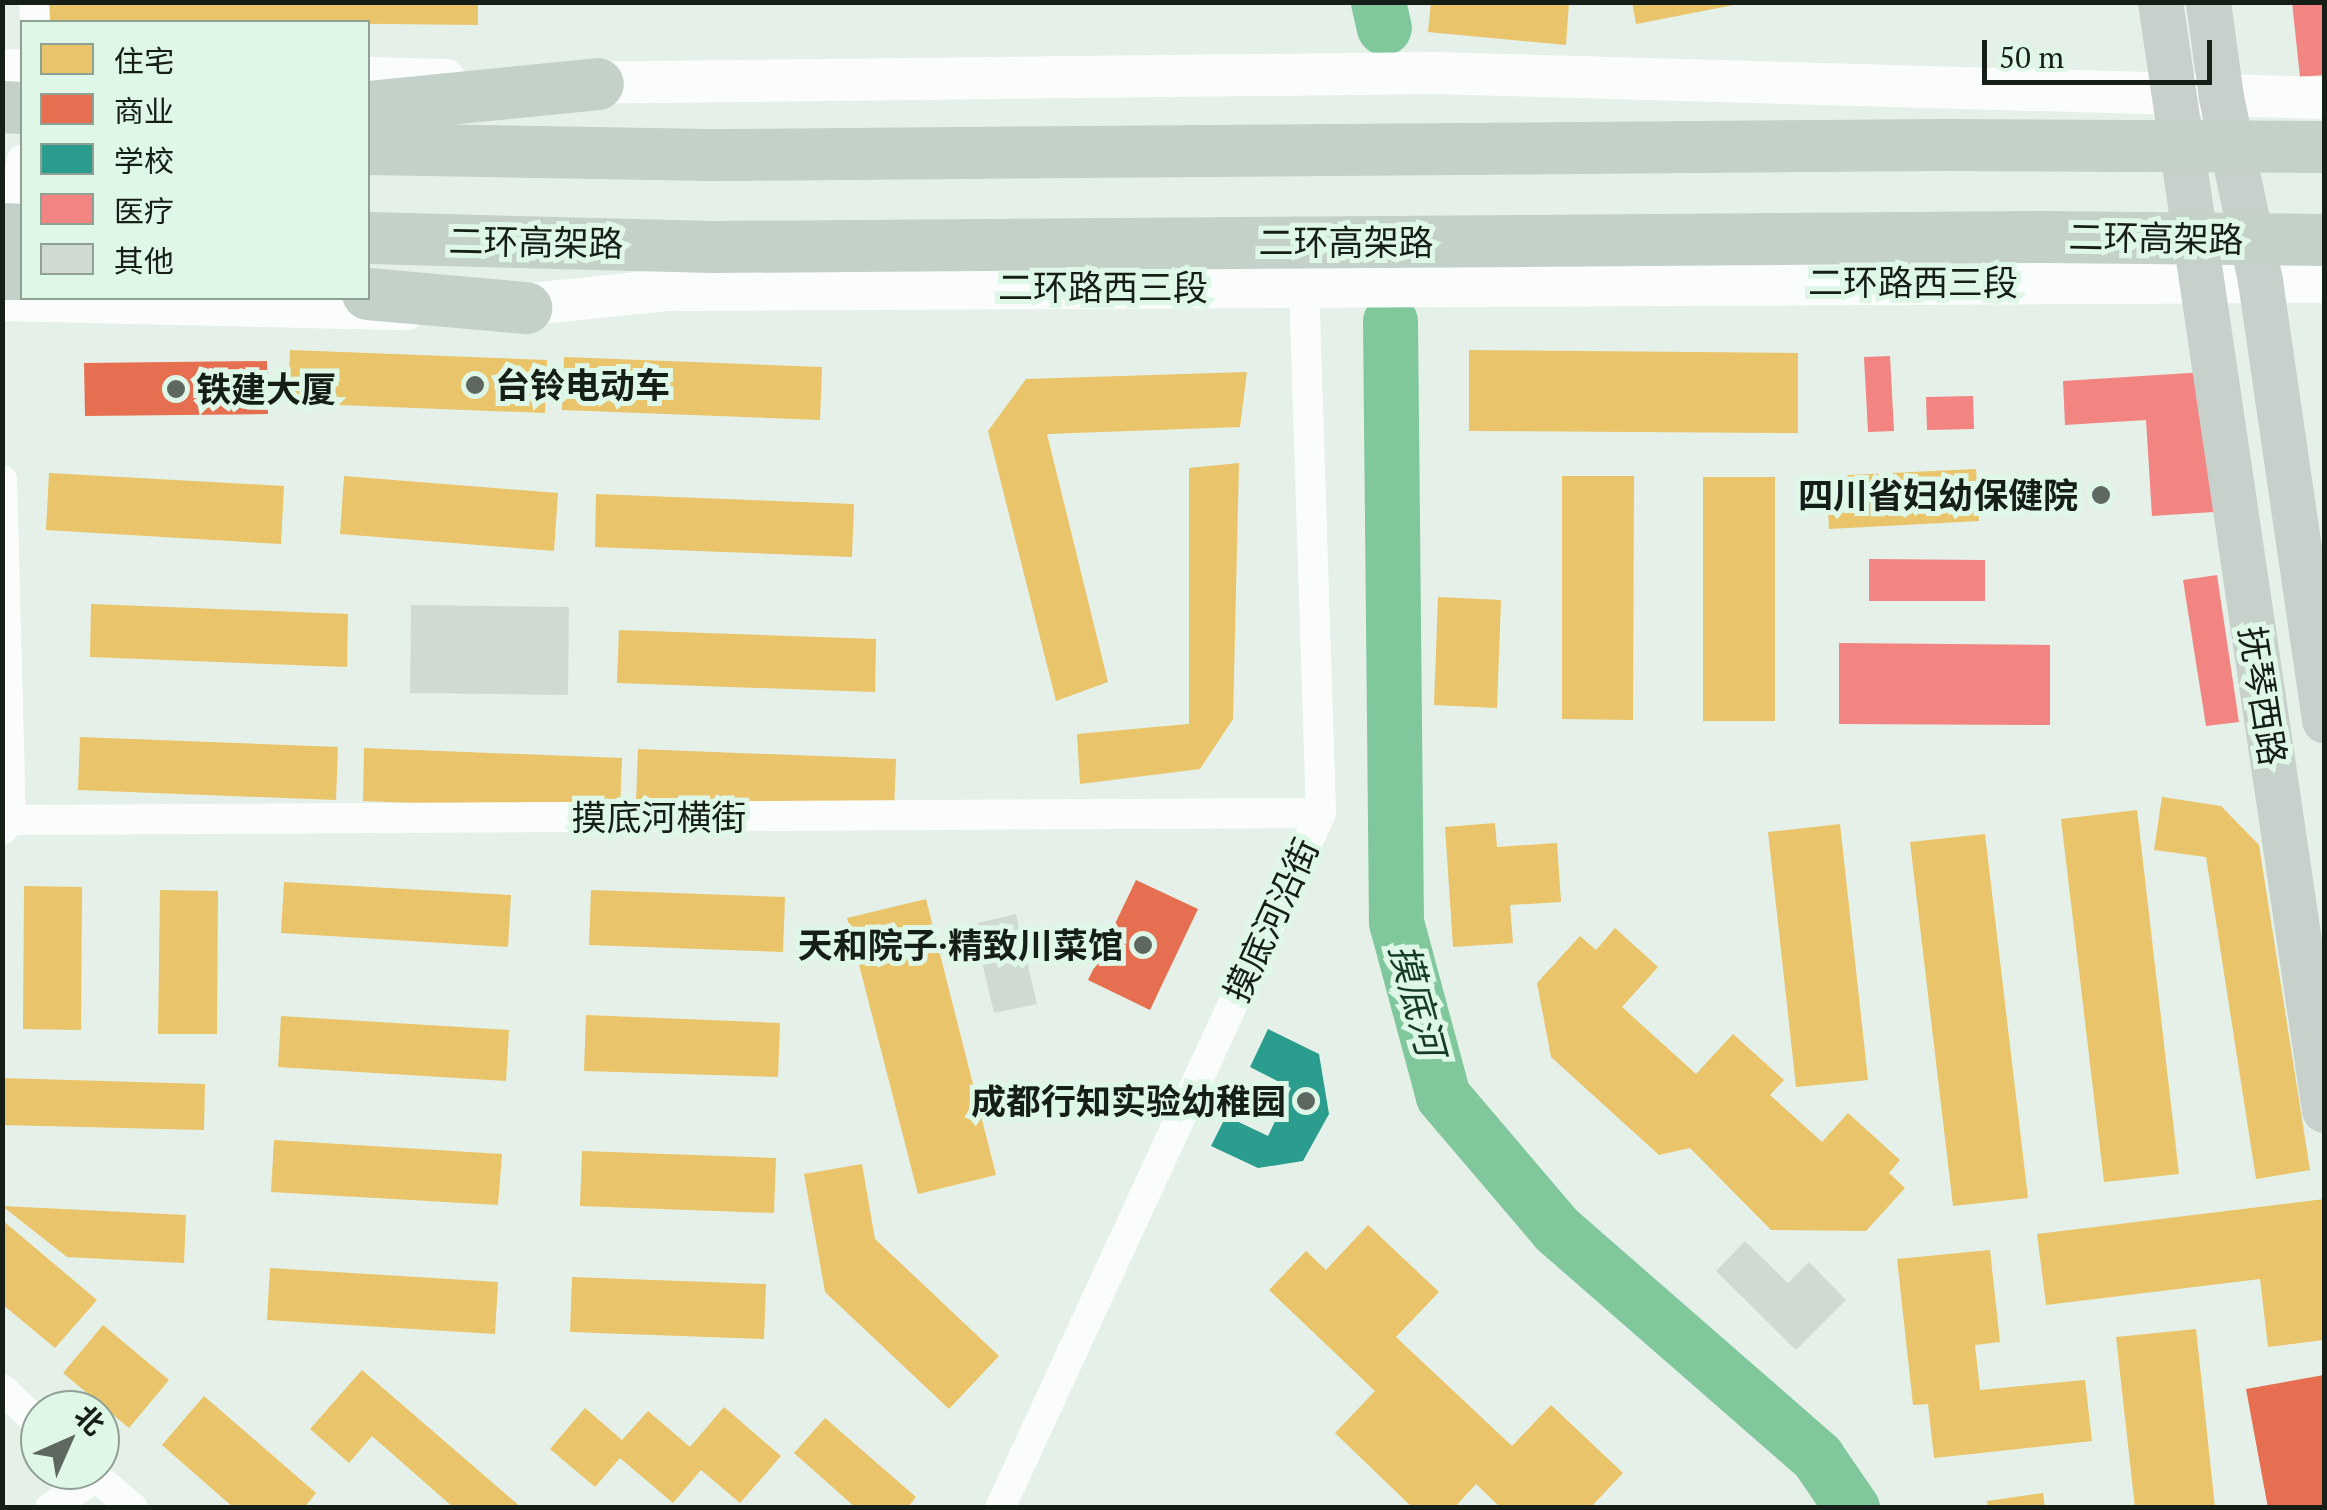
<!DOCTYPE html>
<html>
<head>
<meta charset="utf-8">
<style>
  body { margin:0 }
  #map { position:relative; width:2327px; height:1510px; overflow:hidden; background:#e5f1e8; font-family:"PT Serif","Noto Sans SC",serif }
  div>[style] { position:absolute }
  .homes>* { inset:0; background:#e9c46a }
  .shops>* { inset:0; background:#e76f51 }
  .schools>* { inset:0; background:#2a9d8f }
  .health>* { inset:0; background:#f28482 }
  .river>* { height:55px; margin:-27.5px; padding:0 27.5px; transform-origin:27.5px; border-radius:27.5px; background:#80c79b }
  .building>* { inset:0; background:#d0dad3 }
  .street>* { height:30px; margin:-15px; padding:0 15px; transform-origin:15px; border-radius:15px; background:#fbfdfc }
  .secondary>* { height:42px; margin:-21px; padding:0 21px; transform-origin:21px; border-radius:21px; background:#fbfdfc }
  .primary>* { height:45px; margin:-22.5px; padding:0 22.5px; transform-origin:22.5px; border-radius:22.5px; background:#c7d0cb }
  .highway>* { height:52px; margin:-26px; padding:0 26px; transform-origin:26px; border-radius:26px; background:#c3d1c8 }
  .dots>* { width:28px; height:28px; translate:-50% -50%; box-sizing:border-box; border:5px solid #dff7e6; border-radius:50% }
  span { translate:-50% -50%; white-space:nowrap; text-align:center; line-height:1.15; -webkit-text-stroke:10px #dff7e6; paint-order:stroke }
  .street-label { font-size:35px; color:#161e18 }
  .poi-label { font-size:35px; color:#161e18; font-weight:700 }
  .left { translate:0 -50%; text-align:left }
  .right { translate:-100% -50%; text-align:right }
  .water-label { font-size:38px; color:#153d25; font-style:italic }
  .frame { position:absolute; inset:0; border:5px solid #161e18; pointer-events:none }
  .legend { position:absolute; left:20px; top:20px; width:350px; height:280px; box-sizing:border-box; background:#dff7e6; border:2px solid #8fa094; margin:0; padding:12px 18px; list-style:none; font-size:30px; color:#161e18 }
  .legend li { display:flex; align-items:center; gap:20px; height:50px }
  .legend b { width:50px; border:2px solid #8fa094 }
  .north { position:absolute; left:20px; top:1390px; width:100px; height:100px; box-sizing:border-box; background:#dff7e6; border:2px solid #8fa094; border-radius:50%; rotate:45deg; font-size:28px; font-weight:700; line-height:40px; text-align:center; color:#161e18 }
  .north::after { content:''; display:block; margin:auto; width:35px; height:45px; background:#5e6861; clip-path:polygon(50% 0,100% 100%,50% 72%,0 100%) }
  .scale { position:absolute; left:1982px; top:40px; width:230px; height:45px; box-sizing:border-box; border:5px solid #161e18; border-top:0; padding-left:12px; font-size:30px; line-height:35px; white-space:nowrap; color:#161e18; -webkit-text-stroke:8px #dff7e6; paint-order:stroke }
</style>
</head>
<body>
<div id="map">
  <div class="homes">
    <div style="clip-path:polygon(49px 2px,478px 2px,478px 25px,50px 20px)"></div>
    <div style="clip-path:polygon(1431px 2px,1569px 2px,1566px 45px,1428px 32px)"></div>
    <div style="clip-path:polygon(1632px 2px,1739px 2px,1739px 4px,1636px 24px)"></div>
    <div style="clip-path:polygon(290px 350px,547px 360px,545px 413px,288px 403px)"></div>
    <div style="clip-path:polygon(1469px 350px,1798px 353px,1798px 433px,1469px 431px)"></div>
    <div style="clip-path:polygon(564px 357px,822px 367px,820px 420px,562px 410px)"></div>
    <div style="clip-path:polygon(1247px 372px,1240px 427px,1047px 434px,1108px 682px,1056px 701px,988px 431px,1026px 379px)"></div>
    <div style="clip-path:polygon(1239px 463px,1233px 719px,1200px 769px,1080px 784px,1077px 734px,1189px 724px,1189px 468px)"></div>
    <div style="clip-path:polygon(1976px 469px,1979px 521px,1829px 529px,1826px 476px)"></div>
    <div style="clip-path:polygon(49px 473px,284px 486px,281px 544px,46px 530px)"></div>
    <div style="clip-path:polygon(344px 476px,558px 493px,554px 551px,340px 534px)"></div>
    <div style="clip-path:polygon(1562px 476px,1634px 476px,1633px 720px,1562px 719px)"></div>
    <div style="clip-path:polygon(1703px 477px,1775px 477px,1775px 721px,1703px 721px)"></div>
    <div style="clip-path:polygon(596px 494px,854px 504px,852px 557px,595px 547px)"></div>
    <div style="clip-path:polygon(1438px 597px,1501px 600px,1497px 708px,1434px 705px)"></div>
    <div style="clip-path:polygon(91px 604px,348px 614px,347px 667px,90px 657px)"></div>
    <div style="clip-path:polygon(619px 630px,876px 639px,875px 692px,617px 683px)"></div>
    <div style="clip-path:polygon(80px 737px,338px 747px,336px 800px,78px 790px)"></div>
    <div style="clip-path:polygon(364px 748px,622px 758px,620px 811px,363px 801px)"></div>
    <div style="clip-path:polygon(638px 749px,896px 759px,894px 812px,636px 802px)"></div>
    <div style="clip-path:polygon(2162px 797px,2221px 806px,2259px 845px,2310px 1170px,2256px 1179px,2206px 857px,2154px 850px)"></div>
    <div style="clip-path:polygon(2137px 810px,2179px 1174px,2104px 1182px,2061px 819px)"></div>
    <div style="clip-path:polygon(1495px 823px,1497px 847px,1557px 843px,1561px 902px,1510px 905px,1513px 943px,1453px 947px,1445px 827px)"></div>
    <div style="clip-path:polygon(1840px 824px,1868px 1080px,1796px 1087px,1768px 832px)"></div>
    <div style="clip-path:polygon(1985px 834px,2028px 1198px,1953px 1206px,1910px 842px)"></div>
    <div style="clip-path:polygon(284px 882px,511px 895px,508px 947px,281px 933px)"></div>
    <div style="clip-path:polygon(24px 886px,82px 887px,81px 1030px,23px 1029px)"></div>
    <div style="clip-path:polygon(160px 890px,218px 891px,217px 1034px,158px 1034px)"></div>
    <div style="clip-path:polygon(591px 890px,785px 897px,783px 952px,589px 945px)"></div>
    <div style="clip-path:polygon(926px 899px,996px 1175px,918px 1194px,847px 918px)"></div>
    <div style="clip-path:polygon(1615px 928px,1658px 967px,1622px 1007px,1696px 1074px,1733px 1034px,1784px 1080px,1770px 1095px,1822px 1142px,1848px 1113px,1900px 1160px,1889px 1173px,1905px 1188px,1866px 1231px,1771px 1230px,1690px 1148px,1659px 1155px,1551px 1057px,1537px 983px,1580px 936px,1596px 950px)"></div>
    <div style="clip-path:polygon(586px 1015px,780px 1023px,778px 1077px,584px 1071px)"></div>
    <div style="clip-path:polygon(281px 1016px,509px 1030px,506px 1081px,278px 1067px)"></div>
    <div style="clip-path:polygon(2px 1078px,205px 1084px,204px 1130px,2px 1125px)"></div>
    <div style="clip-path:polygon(274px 1140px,502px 1154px,498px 1205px,271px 1192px)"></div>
    <div style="clip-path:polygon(582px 1151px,776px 1158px,774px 1213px,580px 1206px)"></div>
    <div style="clip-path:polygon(862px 1164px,875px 1239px,999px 1356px,949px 1409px,825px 1292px,804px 1174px)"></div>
    <div style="clip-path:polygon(2324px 1199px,2324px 1340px,2268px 1347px,2260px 1279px,2046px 1305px,2037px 1234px)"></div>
    <div style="clip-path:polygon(2px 1206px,186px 1215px,184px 1263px,67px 1257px)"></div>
    <div style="clip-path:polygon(2px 1220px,97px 1300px,55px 1348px,2px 1304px)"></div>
    <div style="clip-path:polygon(1368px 1225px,1439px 1292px,1396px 1337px,1512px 1446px,1551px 1405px,1623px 1473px,1590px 1508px,1501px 1508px,1476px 1484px,1454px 1508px,1413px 1508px,1335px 1433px,1375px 1391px,1269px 1290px,1306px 1251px,1326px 1270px)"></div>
    <div style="clip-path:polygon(1990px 1250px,2000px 1342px,1975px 1345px,1980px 1390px,2085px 1380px,2092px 1441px,1934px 1458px,1928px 1404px,1913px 1405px,1897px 1259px)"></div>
    <div style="clip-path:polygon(270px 1268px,498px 1282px,495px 1334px,267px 1320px)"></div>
    <div style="clip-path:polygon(572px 1277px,766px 1284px,764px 1339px,570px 1332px)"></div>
    <div style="clip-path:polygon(103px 1325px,169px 1380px,129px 1428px,63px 1373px)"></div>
    <div style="clip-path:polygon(2196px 1329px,2215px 1508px,2135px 1508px,2116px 1337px)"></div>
    <div style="clip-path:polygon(362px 1370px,522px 1508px,454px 1508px,372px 1436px,349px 1463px,310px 1429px)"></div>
    <div style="clip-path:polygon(204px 1396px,316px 1493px,304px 1508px,234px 1508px,162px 1445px)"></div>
    <div style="clip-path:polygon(724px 1407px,781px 1456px,740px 1503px,701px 1470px,673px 1503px,620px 1458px,595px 1487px,550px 1449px,585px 1408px,622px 1440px,648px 1411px,690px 1447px)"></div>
    <div style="clip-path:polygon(825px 1418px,916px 1497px,907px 1508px,856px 1508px,794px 1453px)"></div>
    <div style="clip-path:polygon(2043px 1493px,2045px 1508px,1988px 1508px,1987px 1501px)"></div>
  </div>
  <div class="shops">
    <div style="clip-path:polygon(267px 361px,268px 414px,85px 416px,84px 363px)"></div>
    <div style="clip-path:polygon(1136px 880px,1198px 909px,1150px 1010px,1088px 980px)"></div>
    <div style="clip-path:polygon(2324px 1375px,2324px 1508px,2268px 1508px,2246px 1389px)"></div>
  </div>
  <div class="schools">
    <div style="clip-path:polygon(1268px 1029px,1319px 1054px,1329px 1114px,1303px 1161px,1258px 1168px,1211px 1146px,1226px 1116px,1268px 1136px,1291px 1088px,1250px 1067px)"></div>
  </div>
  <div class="health">
    <div style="clip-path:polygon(2292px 2px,2324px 2px,2324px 75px,2300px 77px)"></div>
    <div style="clip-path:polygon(1890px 356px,1894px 431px,1868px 432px,1864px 357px)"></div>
    <div style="clip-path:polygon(2205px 372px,2214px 512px,2152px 516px,2146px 420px,2065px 425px,2063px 381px)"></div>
    <div style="clip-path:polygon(1973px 396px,1974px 429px,1927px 430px,1926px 397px)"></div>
    <div style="clip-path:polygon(1869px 559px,1985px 560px,1985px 601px,1869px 601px)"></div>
    <div style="clip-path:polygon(2217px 575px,2239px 722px,2206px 726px,2183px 580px)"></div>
    <div style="clip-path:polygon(1839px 643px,2050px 645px,2050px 725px,1839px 724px)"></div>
  </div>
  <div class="river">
    <div style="left:1378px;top:2px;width:26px;rotate:77deg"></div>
    <div style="left:1390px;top:321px;width:601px;rotate:89.43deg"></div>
    <div style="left:1396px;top:922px;width:180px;rotate:74.9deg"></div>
    <div style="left:1443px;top:1096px;width:175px;rotate:49.6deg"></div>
    <div style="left:1556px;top:1229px;width:347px;rotate:41.1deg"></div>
    <div style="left:1817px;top:1457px;width:62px;rotate:55.5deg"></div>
  </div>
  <div class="building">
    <div style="clip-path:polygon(411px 605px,569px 607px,568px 695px,410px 693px)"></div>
    <div style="clip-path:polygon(1016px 914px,1037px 1004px,994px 1013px,973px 924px)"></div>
    <div style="clip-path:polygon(1745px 1241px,1788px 1283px,1809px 1262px,1846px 1300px,1796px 1350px,1716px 1271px)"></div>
  </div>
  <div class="street">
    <div style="left:34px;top:2px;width:20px;rotate:87deg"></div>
    <div style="left:8px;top:242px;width:84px;rotate:-80.4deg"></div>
    <div style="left:2px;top:480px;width:340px;rotate:88.5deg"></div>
    <div style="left:2px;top:830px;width:13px;rotate:-48deg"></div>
    <div style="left:11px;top:820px;width:1310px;rotate:-0.31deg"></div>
    <div style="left:2px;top:1389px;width:52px;rotate:43.5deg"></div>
    <div style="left:88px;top:1470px;width:59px;rotate:40.2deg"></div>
    <div style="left:50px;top:1508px;width:55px;rotate:-34deg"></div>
    <div style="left:1000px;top:1508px;width:766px;rotate:-65.21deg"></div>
    <div style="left:1321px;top:813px;width:528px;rotate:-91.84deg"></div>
  </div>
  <div class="secondary">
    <div style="left:2px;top:70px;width:20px"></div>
    <div style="left:368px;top:78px;width:77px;rotate:1.5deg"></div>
    <div style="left:565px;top:83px;width:868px;rotate:-0.66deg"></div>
    <div style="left:1433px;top:73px;width:891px;rotate:1.61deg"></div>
    <div style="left:2px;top:300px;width:405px;rotate:1.3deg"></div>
    <div style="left:493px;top:308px;width:176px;rotate:-5.9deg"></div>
    <div style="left:668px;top:290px;width:1656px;rotate:-0.28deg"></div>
  </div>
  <div class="primary">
    <div style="left:2160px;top:2px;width:1120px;rotate:81.58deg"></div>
    <div style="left:2208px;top:2px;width:96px;rotate:82.2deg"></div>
    <div style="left:2221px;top:97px;width:188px;rotate:78deg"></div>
    <div style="left:2260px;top:281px;width:444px;rotate:81.7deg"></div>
  </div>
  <div class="highway">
    <div style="left:2px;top:107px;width:20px;rotate:3deg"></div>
    <div style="left:368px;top:107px;width:231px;rotate:-5.7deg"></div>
    <div style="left:368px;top:149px;width:355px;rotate:1deg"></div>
    <div style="left:723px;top:155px;width:1223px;rotate:-0.47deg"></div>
    <div style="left:1946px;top:145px;width:378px;rotate:0.3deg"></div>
    <div style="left:2px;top:229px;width:20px;rotate:3deg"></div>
    <div style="left:368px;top:238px;width:345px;rotate:1.5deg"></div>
    <div style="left:713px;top:247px;width:1330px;rotate:-0.43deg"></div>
    <div style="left:2043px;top:237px;width:281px;rotate:0.6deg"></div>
    <div style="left:2px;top:274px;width:20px"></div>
    <div style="left:368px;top:294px;width:159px;rotate:5.1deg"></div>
  </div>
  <div class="dots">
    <div style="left:475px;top:385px;background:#5e6861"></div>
    <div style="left:176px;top:389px;background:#5e6861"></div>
    <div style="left:2101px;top:495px;background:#5e6861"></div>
    <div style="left:1143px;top:945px;background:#5e6861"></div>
    <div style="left:1306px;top:1101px;background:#5e6861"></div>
  </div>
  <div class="street-label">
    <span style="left:2156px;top:238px;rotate:1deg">二环高架路</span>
    <span style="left:536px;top:242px;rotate:1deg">二环高架路</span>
    <span style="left:1346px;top:242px">二环高架路</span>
    <span style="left:1913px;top:282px">二环路西三段</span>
    <span style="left:1103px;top:287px">二环路西三段</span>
    <span style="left:2263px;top:696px;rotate:81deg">抚琴西路</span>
    <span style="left:659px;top:817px">摸底河横街</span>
    <span style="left:1271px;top:920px;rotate:-65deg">摸底河沿街</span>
  </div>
  <div class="poi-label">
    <span class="left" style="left:495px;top:385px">台铃电动车</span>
    <span class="left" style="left:196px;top:389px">铁建大厦</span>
    <span class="right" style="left:2078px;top:495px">四川省妇幼保健院</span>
    <span class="right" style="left:1123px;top:945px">天和院子·精致川菜馆</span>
    <span class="right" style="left:1286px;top:1101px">成都行知实验幼稚园</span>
  </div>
  <div class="water-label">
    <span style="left:1417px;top:1000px;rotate:75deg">摸底河</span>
  </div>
  <div class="frame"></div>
  <ul class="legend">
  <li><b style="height:28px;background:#e9c46a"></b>住宅</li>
  <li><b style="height:28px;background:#e76f51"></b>商业</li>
  <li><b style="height:28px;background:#2a9d8f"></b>学校</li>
  <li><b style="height:28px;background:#f28482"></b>医疗</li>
  <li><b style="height:28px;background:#d0dad3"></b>其他</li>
  </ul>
  <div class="north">北</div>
  <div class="scale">50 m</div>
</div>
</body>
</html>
